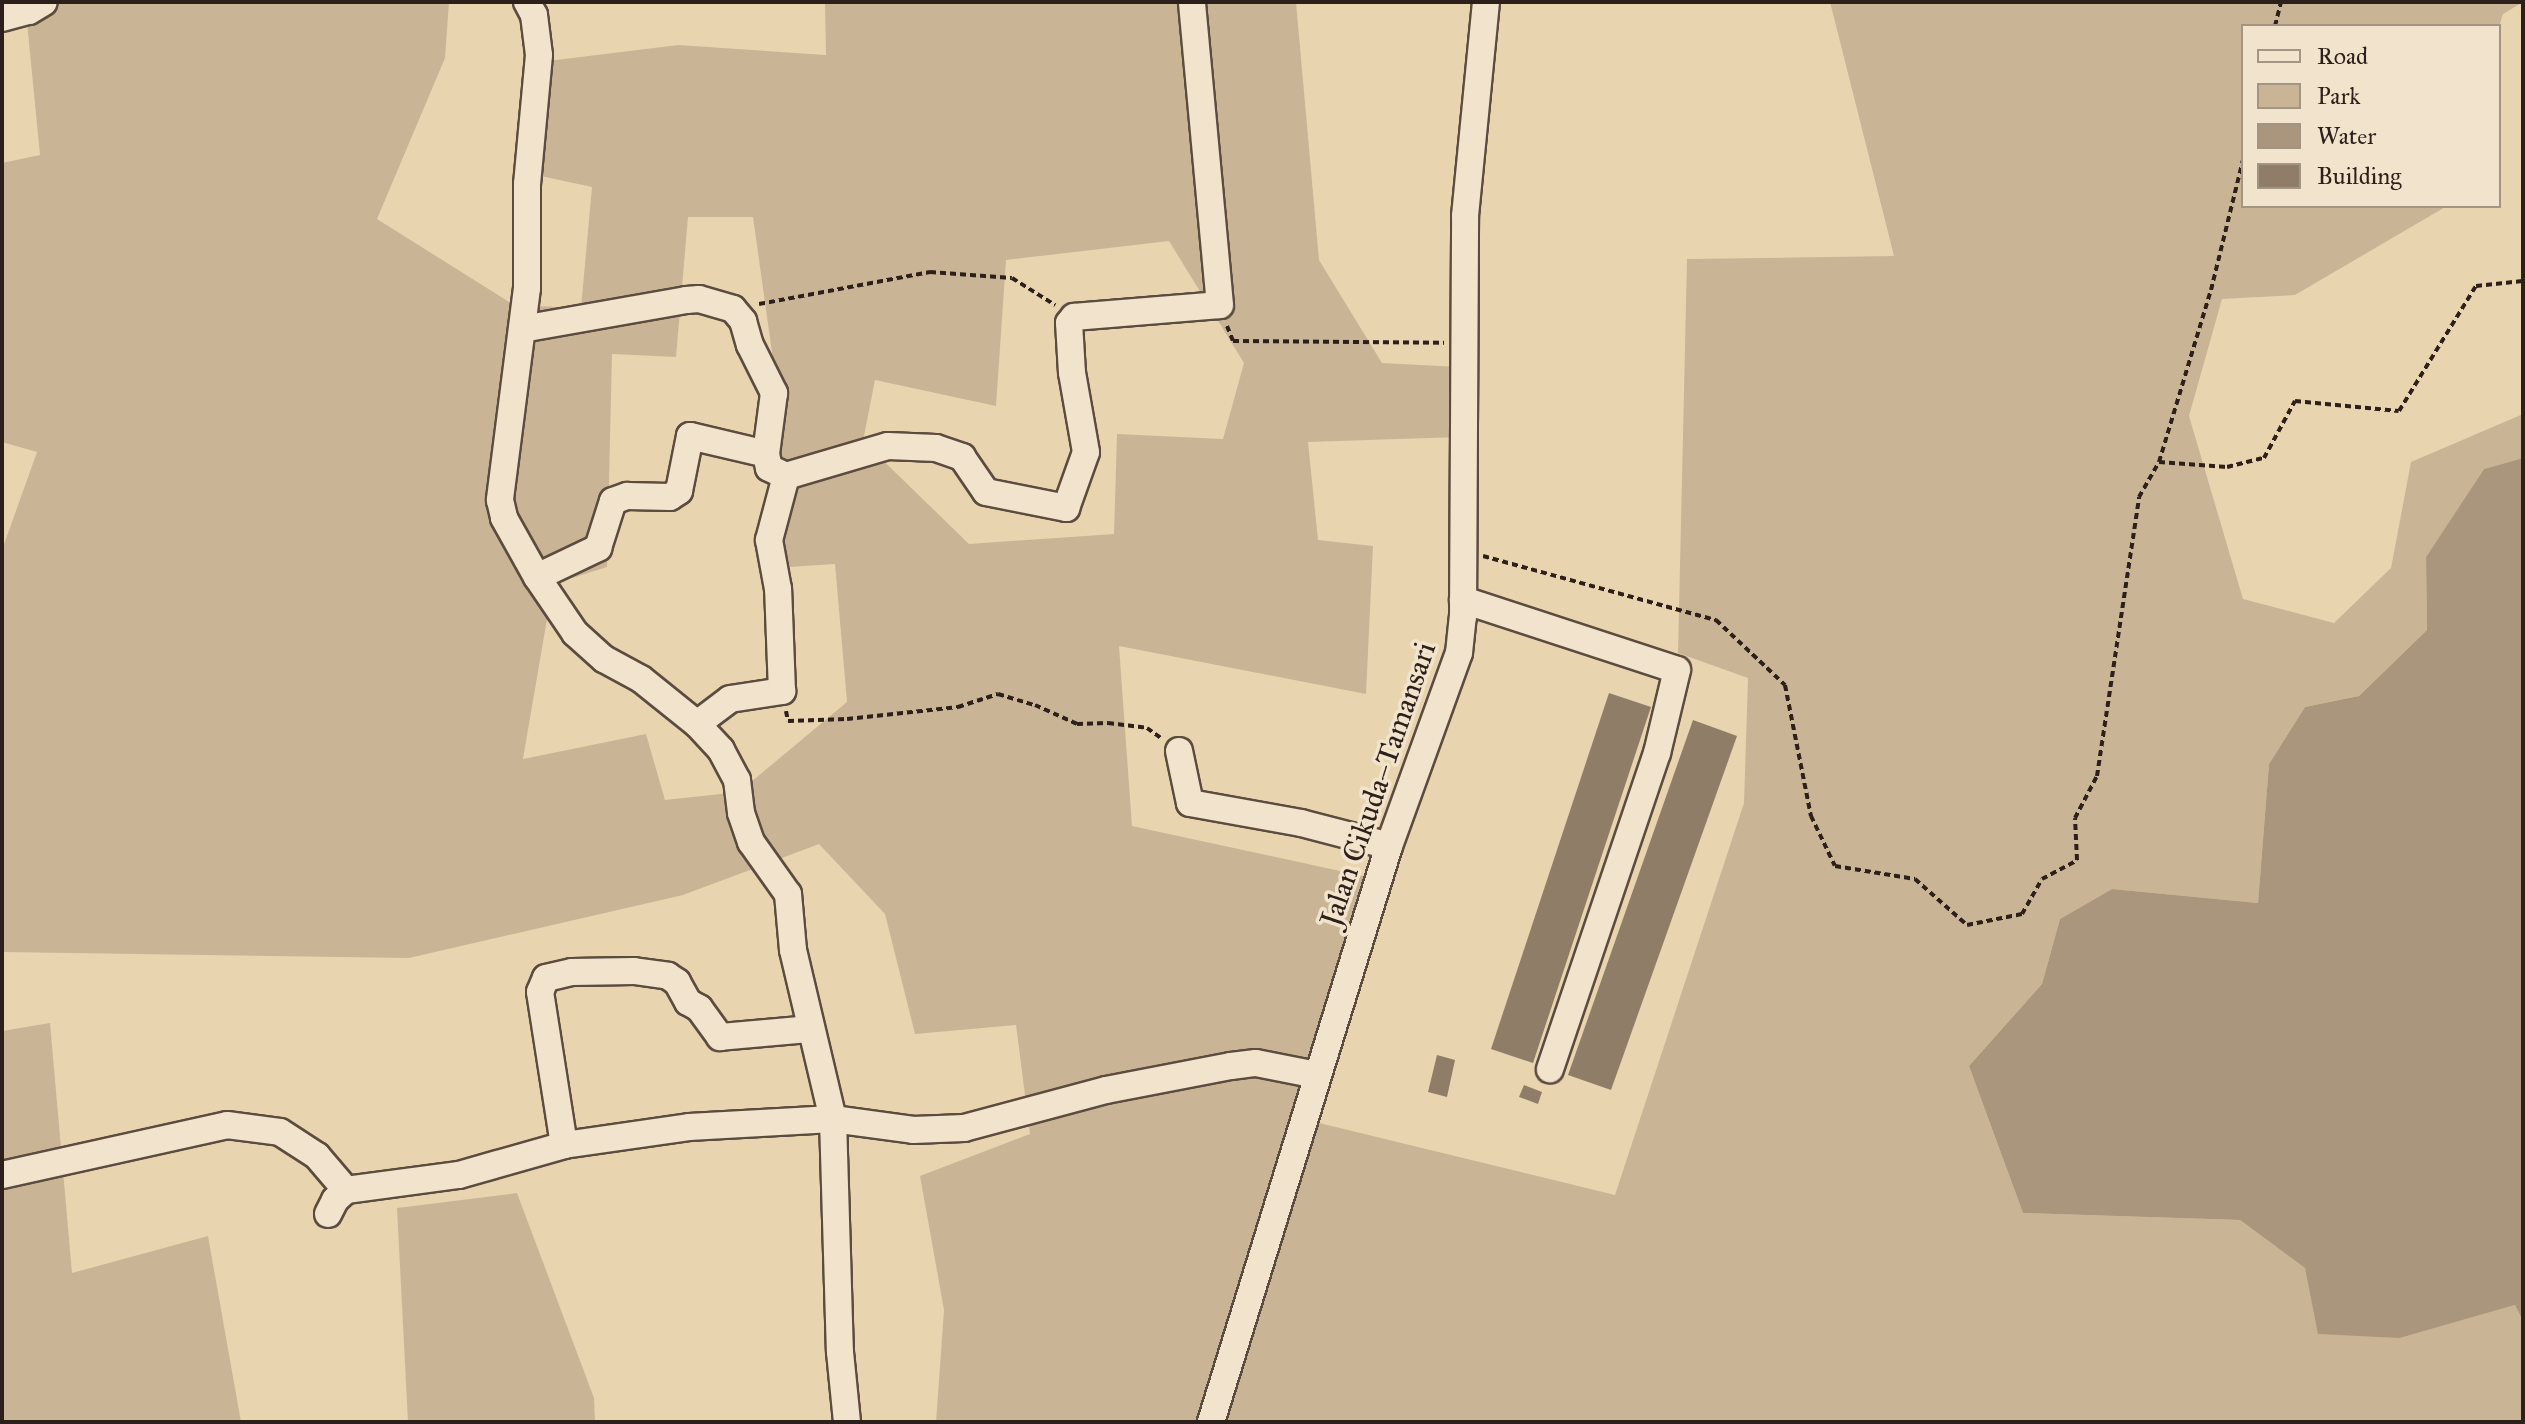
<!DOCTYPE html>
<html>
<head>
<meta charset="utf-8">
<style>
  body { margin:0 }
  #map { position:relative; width:2525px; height:1424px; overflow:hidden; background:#e9d4b0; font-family:"IM FELL Great Primer",serif }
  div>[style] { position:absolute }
  .green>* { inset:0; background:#c9b596 }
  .water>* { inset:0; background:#a9967d }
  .building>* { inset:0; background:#8f7d68 }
  .path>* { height:4px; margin-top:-2px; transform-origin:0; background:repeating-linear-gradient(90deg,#2d1f19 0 6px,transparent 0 10px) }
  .roads { filter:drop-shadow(2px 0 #5c4c3f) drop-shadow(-2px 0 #5c4c3f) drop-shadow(0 2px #5c4c3f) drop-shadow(0 -2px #5c4c3f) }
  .minor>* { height:26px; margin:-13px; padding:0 13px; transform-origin:13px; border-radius:13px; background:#f1e3cc }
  span { translate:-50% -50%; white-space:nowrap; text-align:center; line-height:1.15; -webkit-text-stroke:7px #f1e3cc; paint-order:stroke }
  .street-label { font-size:30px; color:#2d1f19 }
  .frame { position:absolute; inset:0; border:4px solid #2d1f19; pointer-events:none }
  .legend { position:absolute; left:2241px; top:24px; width:260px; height:184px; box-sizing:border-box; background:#f1e3cc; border:2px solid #a39584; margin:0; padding:10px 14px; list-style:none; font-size:24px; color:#2d1f19 }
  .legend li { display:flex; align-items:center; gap:16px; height:40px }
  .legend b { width:40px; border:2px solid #a39584 }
</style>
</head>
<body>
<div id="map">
  <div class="green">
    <div style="clip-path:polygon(evenodd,25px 2px,449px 2px,445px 58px,377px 219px,514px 305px,581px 308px,592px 187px,536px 175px,540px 62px,678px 45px,826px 55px,825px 2px,1296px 2px,1319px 260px,1382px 363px,1460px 367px,1460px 437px,1308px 442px,1318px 540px,1373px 546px,1366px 694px,1119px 646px,1132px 826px,1377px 879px,1311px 1121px,1615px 1195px,1744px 803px,1748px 678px,1678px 653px,1687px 259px,1894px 256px,1830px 2px,2523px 2px,2503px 14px,2499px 27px,2243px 26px,2243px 206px,2447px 206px,2295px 295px,2222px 299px,2189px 416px,2243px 599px,2334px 623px,2391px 568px,2411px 462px,2523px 414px,2523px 458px,2484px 469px,2426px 557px,2427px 630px,2359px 696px,2305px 707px,2269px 764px,2258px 903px,2112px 889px,2060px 919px,2042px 984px,1969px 1066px,2023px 1213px,2240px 1220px,2400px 1338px,2515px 1305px,2523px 1321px,2523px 1422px,936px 1422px,944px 1310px,920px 1176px,1030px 1134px,1016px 1025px,915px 1034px,885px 914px,819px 844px,683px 895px,409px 958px,2px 952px,2px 550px,37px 452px,2px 442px,2px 163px,40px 155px,25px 2px,688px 217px,753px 217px,783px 431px,760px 569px,835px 564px,847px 702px,739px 792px,665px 800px,646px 734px,523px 759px,553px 584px,607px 567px,612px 354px,676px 357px,688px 217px,25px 2px,1169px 241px,1244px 363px,1223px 439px,1117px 434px,1114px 534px,969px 544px,863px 441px,875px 380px,996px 406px,1006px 260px,1169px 241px)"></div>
    <div style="clip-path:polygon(50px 1023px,72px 1273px,208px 1236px,241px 1422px,2px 1422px,2px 1031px)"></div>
    <div style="clip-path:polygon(517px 1193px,594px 1398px,595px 1422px,408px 1422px,397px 1208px)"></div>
  </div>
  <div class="water">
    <div style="clip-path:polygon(2523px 458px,2523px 1321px,2515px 1305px,2400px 1338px,2318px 1334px,2305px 1268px,2240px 1220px,2023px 1213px,1969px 1066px,2042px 984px,2060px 919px,2112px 889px,2258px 903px,2269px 764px,2305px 707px,2359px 696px,2427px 630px,2426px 557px,2484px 469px)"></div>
  </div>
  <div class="building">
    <div style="clip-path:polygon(1609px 693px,1651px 707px,1533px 1063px,1491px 1049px)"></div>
    <div style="clip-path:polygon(1693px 720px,1737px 736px,1611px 1090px,1568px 1075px)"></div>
    <div style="clip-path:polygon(1437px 1055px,1455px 1060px,1447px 1097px,1428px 1092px)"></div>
    <div style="clip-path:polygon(1524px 1085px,1542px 1092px,1538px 1104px,1519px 1097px)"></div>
  </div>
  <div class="path">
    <div style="left:2275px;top:26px;width:25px;rotate:-76deg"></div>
    <div style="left:759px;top:304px;width:174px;rotate:-10.6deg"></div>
    <div style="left:930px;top:272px;width:82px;rotate:4.2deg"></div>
    <div style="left:1012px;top:278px;width:51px;rotate:32.1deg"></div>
    <div style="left:1227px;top:326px;width:16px;rotate:68deg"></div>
    <div style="left:1233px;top:341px;width:211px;rotate:0.5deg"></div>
    <div style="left:2159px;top:462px;width:180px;rotate:-73.2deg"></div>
    <div style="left:2211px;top:290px;width:134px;rotate:-76.2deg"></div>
    <div style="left:1483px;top:556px;width:242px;rotate:15.4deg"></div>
    <div style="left:1716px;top:620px;width:95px;rotate:43.3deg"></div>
    <div style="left:1785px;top:685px;width:134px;rotate:78.8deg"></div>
    <div style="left:1811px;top:816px;width:55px;rotate:64.4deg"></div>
    <div style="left:1835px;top:866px;width:81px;rotate:9.2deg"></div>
    <div style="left:1915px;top:879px;width:69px;rotate:41.5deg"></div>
    <div style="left:1967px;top:925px;width:56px;rotate:-11.3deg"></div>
    <div style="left:2022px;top:914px;width:40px;rotate:-60.3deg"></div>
    <div style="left:2042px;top:879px;width:40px;rotate:-28deg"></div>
    <div style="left:2077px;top:860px;width:42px;rotate:-92.7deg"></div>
    <div style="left:2075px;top:818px;width:47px;rotate:-62.4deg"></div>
    <div style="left:2097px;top:776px;width:282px;rotate:-81.4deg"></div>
    <div style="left:2139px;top:497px;width:40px;rotate:-60.3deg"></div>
    <div style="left:2159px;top:462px;width:68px;rotate:4.2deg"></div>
    <div style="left:2227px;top:467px;width:38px;rotate:-14deg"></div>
    <div style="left:2264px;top:458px;width:65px;rotate:-61.5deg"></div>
    <div style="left:2295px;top:401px;width:104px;rotate:5.5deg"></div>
    <div style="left:2399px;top:411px;width:147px;rotate:-58.4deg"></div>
    <div style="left:2476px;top:286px;width:47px;rotate:-6.1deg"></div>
    <div style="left:786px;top:711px;width:10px;rotate:79deg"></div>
    <div style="left:788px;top:721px;width:59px;rotate:-1.9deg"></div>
    <div style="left:847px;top:719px;width:112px;rotate:-6.2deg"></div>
    <div style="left:958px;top:707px;width:42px;rotate:-18deg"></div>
    <div style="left:998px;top:694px;width:39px;rotate:17deg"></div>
    <div style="left:1035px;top:705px;width:46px;rotate:24.3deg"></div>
    <div style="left:1077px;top:724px;width:31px;rotate:-2deg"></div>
    <div style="left:1108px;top:723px;width:39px;rotate:7deg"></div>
    <div style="left:1147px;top:728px;width:17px;rotate:36deg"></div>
  </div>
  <div class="roads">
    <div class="minor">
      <div style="left:527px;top:2px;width:15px;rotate:62deg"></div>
      <div style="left:534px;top:15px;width:40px;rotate:82.9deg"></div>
      <div style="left:539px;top:55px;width:130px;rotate:95.3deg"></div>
      <div style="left:527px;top:184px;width:104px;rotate:90deg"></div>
      <div style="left:527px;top:288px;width:214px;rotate:97.3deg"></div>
      <div style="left:500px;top:500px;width:18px;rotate:77deg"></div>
      <div style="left:504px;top:518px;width:68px;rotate:60.8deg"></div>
      <div style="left:537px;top:577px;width:68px;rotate:55.8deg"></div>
      <div style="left:575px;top:633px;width:39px;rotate:42deg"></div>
      <div style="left:604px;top:659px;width:42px;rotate:28.4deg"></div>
      <div style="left:641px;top:679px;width:72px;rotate:38.8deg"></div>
      <div style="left:697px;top:724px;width:35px;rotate:47deg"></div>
      <div style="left:721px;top:750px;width:34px;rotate:62deg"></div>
      <div style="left:737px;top:780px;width:33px;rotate:83deg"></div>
      <div style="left:741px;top:813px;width:31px;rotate:71deg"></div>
      <div style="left:751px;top:842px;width:64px;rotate:54.6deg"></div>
      <div style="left:788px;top:894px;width:56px;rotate:84.9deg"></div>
      <div style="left:793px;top:950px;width:174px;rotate:76.7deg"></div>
      <div style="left:833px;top:1119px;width:233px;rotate:88.3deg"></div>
      <div style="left:840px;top:1352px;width:70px;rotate:84.3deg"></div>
      <div style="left:2px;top:18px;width:28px;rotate:-15deg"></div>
      <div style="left:29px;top:11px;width:17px;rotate:-31deg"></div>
      <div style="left:522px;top:329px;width:167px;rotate:-10deg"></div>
      <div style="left:686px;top:300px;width:13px;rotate:-4deg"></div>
      <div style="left:699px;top:299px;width:35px;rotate:16deg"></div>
      <div style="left:733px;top:309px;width:16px;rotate:50deg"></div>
      <div style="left:743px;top:321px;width:25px;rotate:74deg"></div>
      <div style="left:750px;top:345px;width:54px;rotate:63.4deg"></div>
      <div style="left:774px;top:393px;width:62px;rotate:97.5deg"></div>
      <div style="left:766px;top:454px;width:14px;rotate:78deg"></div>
      <div style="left:769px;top:468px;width:19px;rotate:25deg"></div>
      <div style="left:786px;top:476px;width:106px;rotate:-16.4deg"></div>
      <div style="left:888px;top:446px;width:48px;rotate:2.4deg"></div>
      <div style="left:936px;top:448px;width:28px;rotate:19deg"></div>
      <div style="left:962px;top:457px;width:42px;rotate:55.6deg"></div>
      <div style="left:986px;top:492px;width:82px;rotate:11.3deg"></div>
      <div style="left:1066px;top:508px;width:59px;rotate:-70.3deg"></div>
      <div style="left:1086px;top:452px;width:80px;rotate:-100deg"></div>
      <div style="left:1072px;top:373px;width:50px;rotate:-93.4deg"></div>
      <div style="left:1069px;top:323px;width:8px;rotate:-50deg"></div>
      <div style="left:1074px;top:317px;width:146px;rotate:-4.7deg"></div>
      <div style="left:1220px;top:305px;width:304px;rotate:-95.3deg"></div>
      <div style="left:537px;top:577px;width:68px;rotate:-25.4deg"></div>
      <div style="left:598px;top:548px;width:49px;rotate:-72.3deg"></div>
      <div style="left:613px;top:501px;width:15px;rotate:-20deg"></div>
      <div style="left:627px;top:496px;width:43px;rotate:1.3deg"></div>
      <div style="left:670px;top:497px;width:11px;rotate:-34deg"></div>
      <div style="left:679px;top:491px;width:56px;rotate:-78.7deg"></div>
      <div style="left:690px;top:436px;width:78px;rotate:13.3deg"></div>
      <div style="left:1463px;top:600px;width:225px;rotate:18.1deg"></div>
      <div style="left:1677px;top:670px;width:85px;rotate:103.5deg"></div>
      <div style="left:1657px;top:753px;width:334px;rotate:108.7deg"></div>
      <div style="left:697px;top:724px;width:41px;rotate:-37.1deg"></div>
      <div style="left:730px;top:699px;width:53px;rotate:-8.7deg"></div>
      <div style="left:782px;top:691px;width:102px;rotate:-92.2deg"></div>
      <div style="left:778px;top:589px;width:50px;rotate:-100.4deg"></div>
      <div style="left:769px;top:540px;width:66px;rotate:-75.1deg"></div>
      <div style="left:1179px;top:751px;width:53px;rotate:78.1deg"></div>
      <div style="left:1190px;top:803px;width:113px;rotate:10.2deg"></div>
      <div style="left:1301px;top:823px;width:91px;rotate:14.6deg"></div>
      <div style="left:564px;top:1145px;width:155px;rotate:-98.9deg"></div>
      <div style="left:540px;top:992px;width:15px;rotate:-67deg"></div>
      <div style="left:546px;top:978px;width:27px;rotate:-13deg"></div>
      <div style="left:572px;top:972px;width:62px;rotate:-0.9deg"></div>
      <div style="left:634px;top:971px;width:34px;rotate:8deg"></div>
      <div style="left:668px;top:976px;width:11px;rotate:34deg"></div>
      <div style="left:677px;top:982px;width:23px;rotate:61deg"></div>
      <div style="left:688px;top:1002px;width:13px;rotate:29deg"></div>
      <div style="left:699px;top:1008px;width:36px;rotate:54deg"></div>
      <div style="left:720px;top:1037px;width:90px;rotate:-5.1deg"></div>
      <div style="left:2px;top:1175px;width:230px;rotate:-12.5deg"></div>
      <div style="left:227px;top:1125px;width:53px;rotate:7.5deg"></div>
      <div style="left:280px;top:1132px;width:44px;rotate:33deg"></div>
      <div style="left:317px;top:1156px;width:45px;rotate:49.5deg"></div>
      <div style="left:328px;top:1214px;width:16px;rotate:-63deg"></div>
      <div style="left:335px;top:1200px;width:15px;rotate:-42deg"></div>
      <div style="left:346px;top:1190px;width:114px;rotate:-7.6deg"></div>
      <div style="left:459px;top:1175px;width:109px;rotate:-15.9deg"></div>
      <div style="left:564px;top:1145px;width:126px;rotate:-8.2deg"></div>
      <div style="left:689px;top:1127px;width:144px;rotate:-3.2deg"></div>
      <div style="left:833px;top:1119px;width:81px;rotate:7.8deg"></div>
      <div style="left:913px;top:1130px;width:51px;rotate:-2.2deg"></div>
      <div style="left:964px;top:1128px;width:147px;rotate:-15deg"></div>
      <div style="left:1106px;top:1090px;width:127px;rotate:-10.9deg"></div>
      <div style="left:1231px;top:1066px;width:25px;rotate:-7deg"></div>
      <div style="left:1256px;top:1063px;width:62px;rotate:11.1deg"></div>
      <div style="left:1211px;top:1422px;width:603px;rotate:-72.83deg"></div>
      <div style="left:1389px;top:846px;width:205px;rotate:-70.1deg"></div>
      <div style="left:1459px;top:653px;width:36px;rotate:-84deg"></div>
      <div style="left:1463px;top:617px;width:401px;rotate:-89.7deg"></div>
      <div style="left:1465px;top:216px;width:215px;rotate:-84.4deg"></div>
    </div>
  </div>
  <div class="street-label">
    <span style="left:1378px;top:784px;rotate:-71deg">Jalan Cikuda–Tamansari</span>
  </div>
  <div class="frame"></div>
  <ul class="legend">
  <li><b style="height:10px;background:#f1e3cc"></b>Road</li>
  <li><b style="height:22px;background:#c9b596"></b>Park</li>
  <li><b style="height:22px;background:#a9967d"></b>Water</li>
  <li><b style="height:22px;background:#8f7d68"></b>Building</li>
  </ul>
</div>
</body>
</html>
